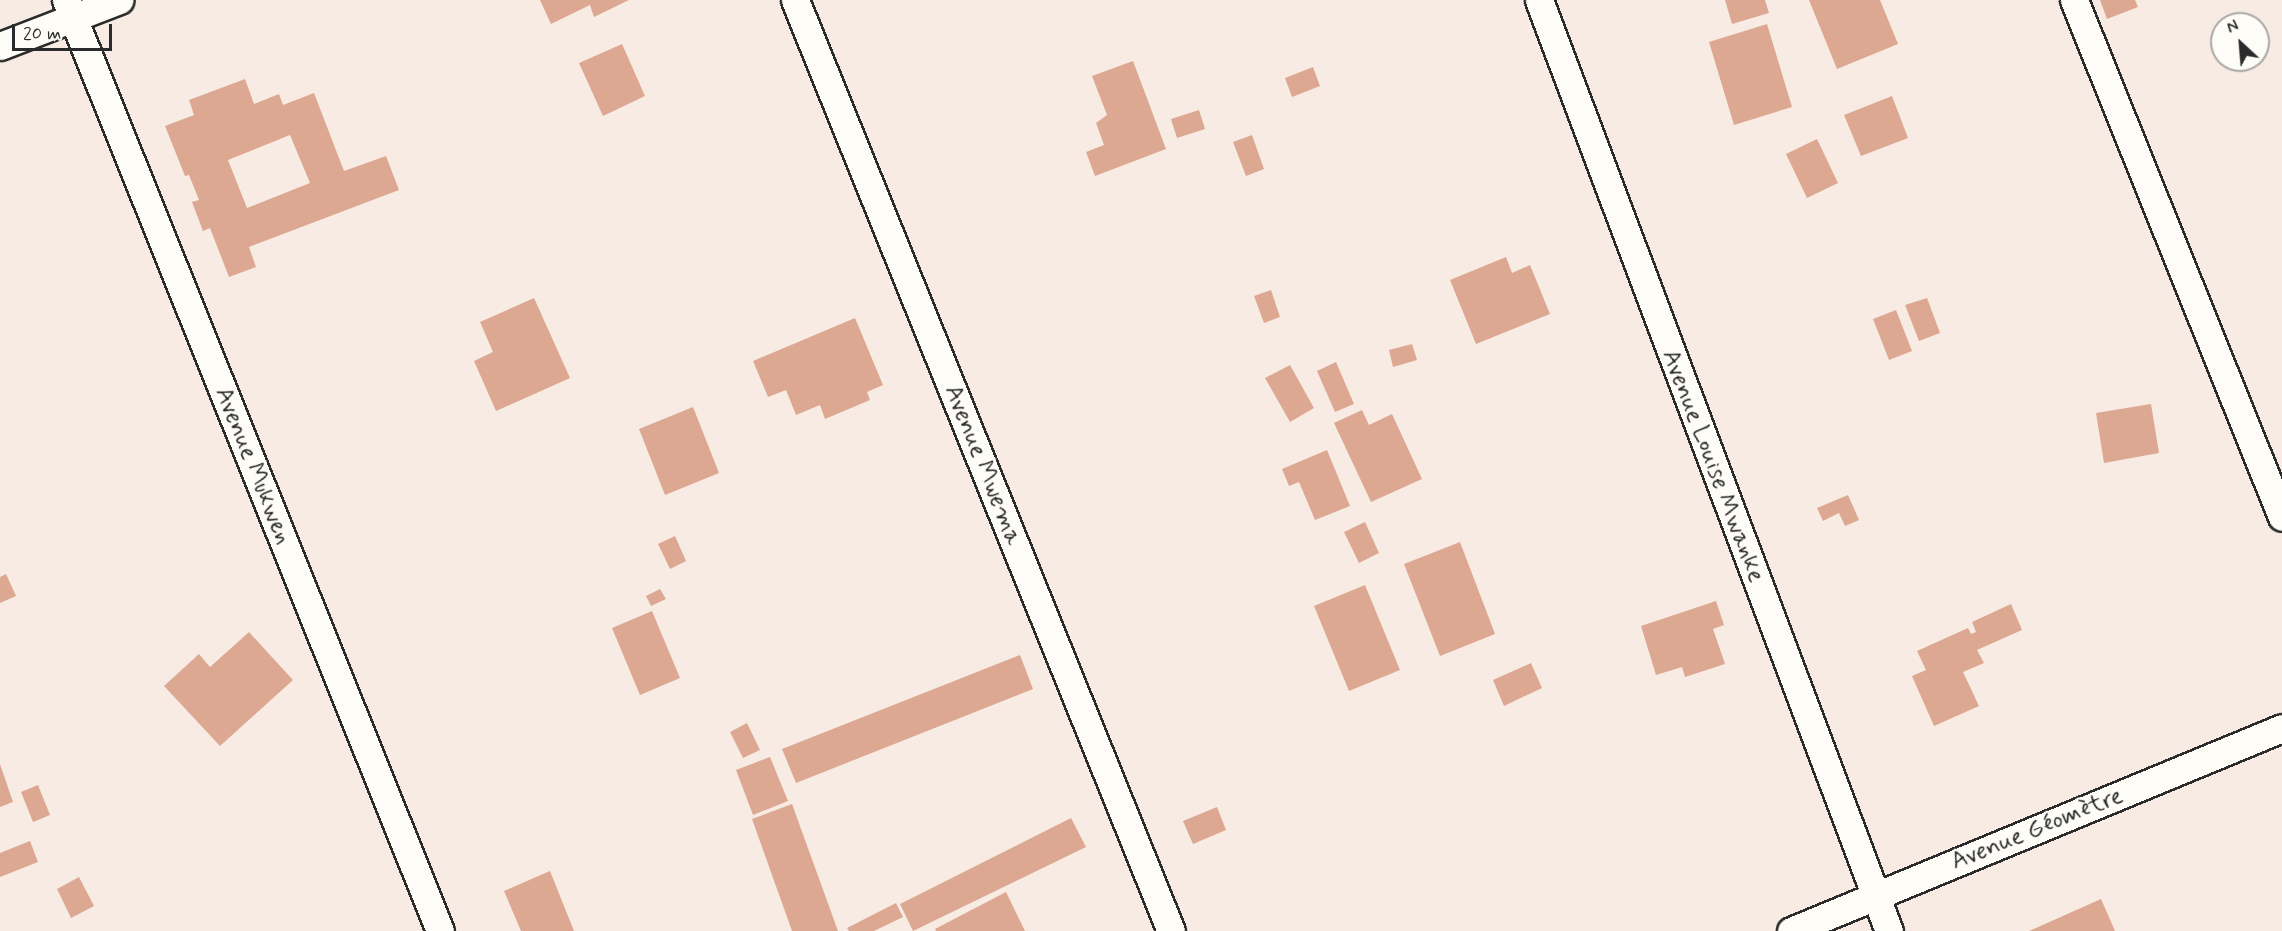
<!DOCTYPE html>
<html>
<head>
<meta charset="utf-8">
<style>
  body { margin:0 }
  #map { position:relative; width:2282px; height:931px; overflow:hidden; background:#f7ebe3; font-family:Mynerve,sans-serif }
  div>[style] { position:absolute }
  .building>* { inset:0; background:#dda892 }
  .roads { filter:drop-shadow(2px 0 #2b2b2b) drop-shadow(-2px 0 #2b2b2b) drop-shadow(0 2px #2b2b2b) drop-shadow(0 -2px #2b2b2b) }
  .minor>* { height:27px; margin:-13.5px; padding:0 13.5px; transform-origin:13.5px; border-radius:13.5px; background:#fdfcf7 }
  span { translate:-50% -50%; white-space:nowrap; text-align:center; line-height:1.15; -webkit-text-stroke:4.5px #fdfcf7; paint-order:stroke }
  .street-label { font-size:24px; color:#2b2b2b }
  .north { position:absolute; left:2210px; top:12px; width:60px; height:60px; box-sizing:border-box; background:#fdfcf7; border:2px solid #a9a8a5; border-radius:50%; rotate:334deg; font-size:16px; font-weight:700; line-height:24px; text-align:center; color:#2b2b2b }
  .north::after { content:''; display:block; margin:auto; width:21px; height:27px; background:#2b2b2b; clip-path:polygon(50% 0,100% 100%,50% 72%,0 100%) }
  .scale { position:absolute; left:12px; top:24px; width:100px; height:27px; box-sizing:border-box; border:3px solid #2b2b2b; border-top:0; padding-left:8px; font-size:18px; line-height:21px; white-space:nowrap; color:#2b2b2b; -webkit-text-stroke:4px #fdfcf7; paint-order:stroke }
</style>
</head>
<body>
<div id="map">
  <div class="building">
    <div style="clip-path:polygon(540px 0,629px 0,594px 17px,590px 5px,551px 24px)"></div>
    <div style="clip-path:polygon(1725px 0,1765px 0,1769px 13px,1732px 24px)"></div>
    <div style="clip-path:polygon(1809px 0,1880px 0,1898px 44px,1837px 69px)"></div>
    <div style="clip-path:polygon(2100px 0,2135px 0,2138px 7px,2107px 19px)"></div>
    <div style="clip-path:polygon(1767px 24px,1792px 107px,1734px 125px,1709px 42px)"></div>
    <div style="clip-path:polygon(622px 44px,645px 96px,603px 116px,579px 63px)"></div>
    <div style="clip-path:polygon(1133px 61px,1166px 149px,1095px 176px,1086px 152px,1104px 145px,1096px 123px,1107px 115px,1092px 76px)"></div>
    <div style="clip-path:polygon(1313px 67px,1320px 86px,1292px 97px,1285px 78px)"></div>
    <div style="clip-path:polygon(evenodd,245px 79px,254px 104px,279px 94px,283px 105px,314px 93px,344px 171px,386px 156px,399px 190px,249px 247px,256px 267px,229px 277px,210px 228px,203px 231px,192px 202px,199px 200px,189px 175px,185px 176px,165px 126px,194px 115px,189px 100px,245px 79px,290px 135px,310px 183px,247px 208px,228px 160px,290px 135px)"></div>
    <div style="clip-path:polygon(1892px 96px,1908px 138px,1861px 156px,1844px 115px)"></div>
    <div style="clip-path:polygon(1199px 110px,1205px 129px,1177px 138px,1171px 119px)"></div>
    <div style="clip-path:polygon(1252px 135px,1264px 169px,1246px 176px,1233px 142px)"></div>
    <div style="clip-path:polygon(1817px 139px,1838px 183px,1807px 198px,1786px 154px)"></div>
    <div style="clip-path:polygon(1506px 257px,1512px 273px,1530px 265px,1550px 314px,1476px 344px,1450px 280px)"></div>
    <div style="clip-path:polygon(1271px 290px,1280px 317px,1264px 323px,1254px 296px)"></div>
    <div style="clip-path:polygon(534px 298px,570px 378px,496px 411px,474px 361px,493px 352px,480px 322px)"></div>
    <div style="clip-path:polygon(1927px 298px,1940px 333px,1919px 341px,1905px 305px)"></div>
    <div style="clip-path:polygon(1896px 310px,1912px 351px,1889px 360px,1873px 319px)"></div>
    <div style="clip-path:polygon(855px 318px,883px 385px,867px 392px,870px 400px,825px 419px,820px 405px,796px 415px,786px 390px,768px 397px,753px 361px)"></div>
    <div style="clip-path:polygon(1412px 344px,1417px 360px,1393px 367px,1389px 350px)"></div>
    <div style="clip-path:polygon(1336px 362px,1354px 404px,1335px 412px,1317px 371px)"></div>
    <div style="clip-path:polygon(1290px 365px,1314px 408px,1290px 422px,1265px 378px)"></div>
    <div style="clip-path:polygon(2151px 404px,2159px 453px,2104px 463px,2096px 413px)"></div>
    <div style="clip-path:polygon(693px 407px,719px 473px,665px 495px,639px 429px)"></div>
    <div style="clip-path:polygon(1362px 410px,1369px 425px,1392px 414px,1422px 479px,1371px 502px,1334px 423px)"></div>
    <div style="clip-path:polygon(1327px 450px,1350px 506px,1315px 520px,1299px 482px,1289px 486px,1282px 469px)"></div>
    <div style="clip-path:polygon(1848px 495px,1859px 520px,1845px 526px,1839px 513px,1823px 521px,1817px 508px)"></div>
    <div style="clip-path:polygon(1365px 522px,1379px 553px,1359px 563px,1344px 532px)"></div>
    <div style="clip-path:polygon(675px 536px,686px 561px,670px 569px,658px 544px)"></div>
    <div style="clip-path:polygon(1460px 542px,1495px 634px,1440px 656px,1404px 564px)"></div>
    <div style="clip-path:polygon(6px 574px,16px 596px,0 603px,0 577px)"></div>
    <div style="clip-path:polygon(1365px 585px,1400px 670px,1349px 691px,1314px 606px)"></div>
    <div style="clip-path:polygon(660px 589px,666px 599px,651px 606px,646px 596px)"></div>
    <div style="clip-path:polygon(1716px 601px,1724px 625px,1713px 629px,1725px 664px,1685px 677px,1682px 667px,1656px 675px,1641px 626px)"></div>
    <div style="clip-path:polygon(2011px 604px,2022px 630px,1977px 650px,1984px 663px,1963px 672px,1979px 706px,1934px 726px,1912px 676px,1926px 670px,1917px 651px,1968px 628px,1971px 634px,1976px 632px,1972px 622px)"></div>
    <div style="clip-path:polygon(652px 611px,680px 678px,640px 695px,612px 628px)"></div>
    <div style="clip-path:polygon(249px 632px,293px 680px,220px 746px,164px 686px,199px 654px,210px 667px)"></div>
    <div style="clip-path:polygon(1020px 655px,1033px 689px,796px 783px,782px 749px)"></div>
    <div style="clip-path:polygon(1531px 663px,1542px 688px,1504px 706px,1493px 680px)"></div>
    <div style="clip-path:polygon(747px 723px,760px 750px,743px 758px,730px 732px)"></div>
    <div style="clip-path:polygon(770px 757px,788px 801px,753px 815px,736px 770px)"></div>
    <div style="clip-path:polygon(0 764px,13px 802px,0 807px)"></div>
    <div style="clip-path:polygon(38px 785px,50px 815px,33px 822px,21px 792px)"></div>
    <div style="clip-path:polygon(792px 804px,838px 931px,792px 931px,752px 819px)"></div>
    <div style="clip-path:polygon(1217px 807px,1226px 830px,1193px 844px,1183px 821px)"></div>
    <div style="clip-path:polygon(1071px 818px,1086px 847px,913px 931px,900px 904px)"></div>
    <div style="clip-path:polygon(30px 841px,38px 862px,0 877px,0 853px)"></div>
    <div style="clip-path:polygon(550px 871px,574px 931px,521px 931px,504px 891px)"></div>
    <div style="clip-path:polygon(79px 877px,94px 906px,71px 918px,57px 889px)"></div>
    <div style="clip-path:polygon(1006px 892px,1025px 931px,936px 931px,935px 929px)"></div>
    <div style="clip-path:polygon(2101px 899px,2115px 931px,2029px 931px)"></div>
    <div style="clip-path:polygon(896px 903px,903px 917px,874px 931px,849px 931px,847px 928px)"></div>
  </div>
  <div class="roads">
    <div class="minor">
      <div style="left:66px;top:0;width:1003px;rotate:68.11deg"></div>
      <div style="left:795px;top:0;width:1004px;rotate:68.01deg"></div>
      <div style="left:1539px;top:0;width:995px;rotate:69.4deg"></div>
      <div style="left:2074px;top:0;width:557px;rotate:68.08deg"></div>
      <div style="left:0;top:46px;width:128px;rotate:-21.1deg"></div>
      <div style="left:1791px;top:931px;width:531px;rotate:-22.46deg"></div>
    </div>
  </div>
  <div class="street-label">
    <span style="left:983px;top:465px;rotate:68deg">Avenue Mwema</span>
    <span style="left:253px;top:466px;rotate:68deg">Avenue Mukwen</span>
    <span style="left:1713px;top:466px;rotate:69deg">Avenue Louise Mwanke</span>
    <span style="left:2037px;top:829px;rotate:-22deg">Avenue Géomètre</span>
  </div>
  <div class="north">N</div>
  <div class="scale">20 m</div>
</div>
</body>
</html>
